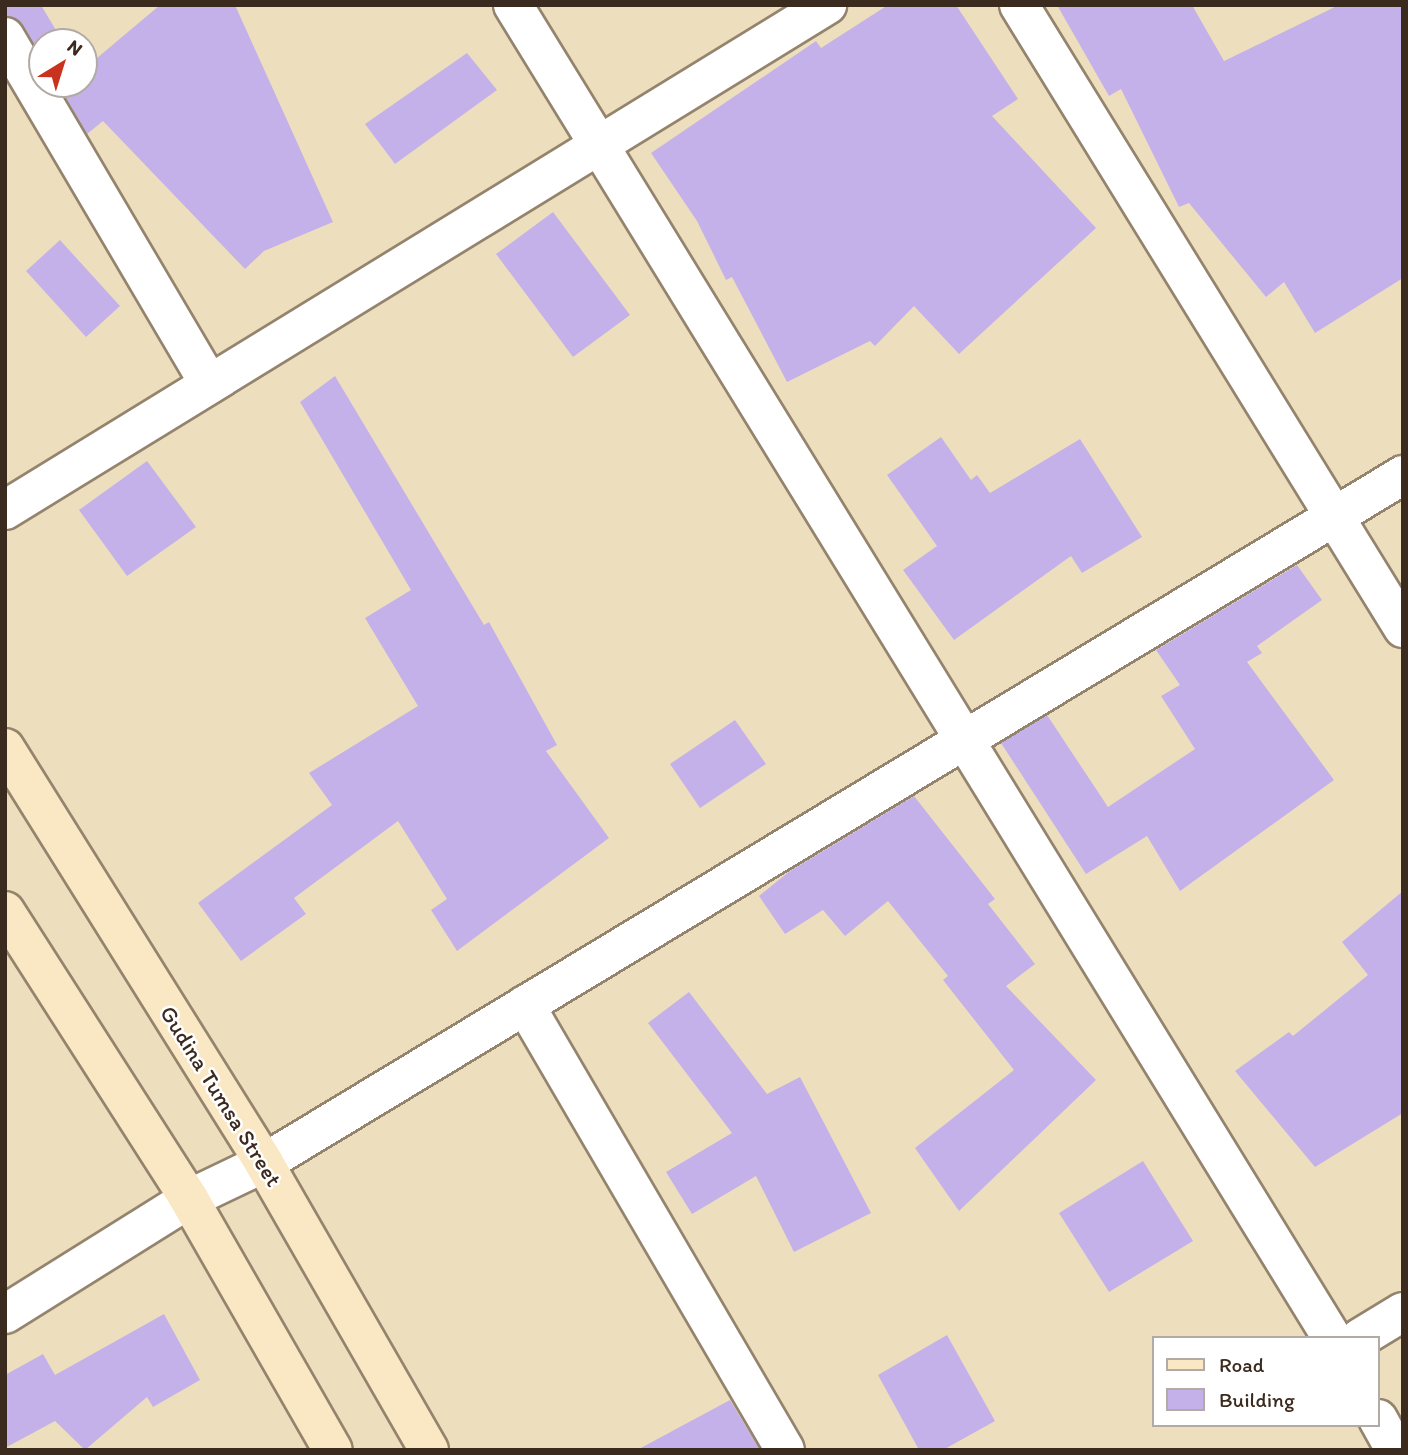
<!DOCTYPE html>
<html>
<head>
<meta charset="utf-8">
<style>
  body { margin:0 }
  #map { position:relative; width:1408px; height:1455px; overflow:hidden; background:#eddfbd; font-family:Itim,sans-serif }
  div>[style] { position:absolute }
  .building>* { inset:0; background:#c5b1e9 }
  .roads { filter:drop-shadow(2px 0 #94846e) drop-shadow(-2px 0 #94846e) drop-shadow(0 2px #94846e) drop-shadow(0 -2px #94846e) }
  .street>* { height:38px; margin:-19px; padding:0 19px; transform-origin:19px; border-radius:19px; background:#fff }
  .secondary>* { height:38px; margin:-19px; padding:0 19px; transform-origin:19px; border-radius:19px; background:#fae7c3 }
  span { translate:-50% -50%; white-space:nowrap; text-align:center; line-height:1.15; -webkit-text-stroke:5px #fff; paint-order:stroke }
  .street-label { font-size:23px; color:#3b2a1e }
  .frame { position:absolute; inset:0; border:7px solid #3b2a1e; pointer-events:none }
  .legend { position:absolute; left:1152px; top:1336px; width:228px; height:91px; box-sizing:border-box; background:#fff; border:2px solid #b1aaa5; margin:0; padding:9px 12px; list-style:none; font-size:21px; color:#3b2a1e }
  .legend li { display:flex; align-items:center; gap:14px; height:35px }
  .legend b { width:35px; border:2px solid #b1aaa5 }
  .north { position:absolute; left:28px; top:28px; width:70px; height:70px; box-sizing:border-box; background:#fff; border:2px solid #b1aaa5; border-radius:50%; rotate:38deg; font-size:19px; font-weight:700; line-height:28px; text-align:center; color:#3b2a1e }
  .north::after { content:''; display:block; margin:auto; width:24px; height:32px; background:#c8321e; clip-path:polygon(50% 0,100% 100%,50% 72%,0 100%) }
</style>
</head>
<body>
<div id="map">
  <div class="building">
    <div style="clip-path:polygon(5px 5px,41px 5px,63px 42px,42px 42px,42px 57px,23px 25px,5px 15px)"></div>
    <div style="clip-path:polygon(160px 5px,235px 5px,333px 222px,264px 251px,245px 269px,103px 121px,87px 134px,58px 84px,84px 84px,84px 69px)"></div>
    <div style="clip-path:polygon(888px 5px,956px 5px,1018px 99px,992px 116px,1096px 228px,959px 354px,914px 306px,875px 346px,870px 341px,787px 382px,732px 277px,726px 280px,697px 221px,651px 153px,816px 41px,821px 48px)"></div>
    <div style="clip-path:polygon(1057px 5px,1192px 5px,1224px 61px,1339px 5px,1403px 5px,1403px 278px,1315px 333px,1284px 282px,1266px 297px,1189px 203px,1179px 207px,1121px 89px,1109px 96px)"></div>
    <div style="clip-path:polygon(467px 53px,497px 90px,395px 164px,365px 124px)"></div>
    <div style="clip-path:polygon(553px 212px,630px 315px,573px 357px,496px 254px)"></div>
    <div style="clip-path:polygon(60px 240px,120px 306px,86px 337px,26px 271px)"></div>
    <div style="clip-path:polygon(335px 376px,484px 625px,489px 622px,557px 745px,546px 751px,609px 838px,457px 951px,431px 910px,447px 899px,398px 821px,294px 898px,306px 914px,241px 961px,198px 903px,332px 805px,309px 773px,418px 706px,365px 618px,411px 590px,300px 402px)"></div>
    <div style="clip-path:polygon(941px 437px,971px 480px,977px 475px,990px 493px,1080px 439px,1142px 537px,1082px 573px,1071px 556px,954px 640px,903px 570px,937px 546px,887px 475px)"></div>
    <div style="clip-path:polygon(147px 461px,196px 527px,127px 576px,79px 510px)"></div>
    <div style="clip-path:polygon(1297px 565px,1322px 600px,1257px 646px,1262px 653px,1247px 662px,1334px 780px,1180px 891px,1147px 836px,1086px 874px,1001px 743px,1047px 715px,1108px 807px,1195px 749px,1161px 696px,1180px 685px,1156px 650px)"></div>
    <div style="clip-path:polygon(735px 720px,766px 764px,700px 808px,670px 764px)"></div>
    <div style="clip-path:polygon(914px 796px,995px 899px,988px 904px,1035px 964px,1006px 986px,1096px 1080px,959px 1211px,915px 1148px,1014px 1070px,943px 980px,948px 976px,888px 901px,845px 936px,823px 910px,785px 934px,759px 896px,790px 871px)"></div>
    <div style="clip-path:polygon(1403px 891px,1403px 1113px,1315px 1167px,1235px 1071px,1289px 1032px,1293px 1036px,1368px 975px,1342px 942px)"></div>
    <div style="clip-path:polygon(689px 992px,767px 1094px,800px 1077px,871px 1213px,794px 1252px,756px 1176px,692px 1214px,666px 1172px,732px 1133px,648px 1023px)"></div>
    <div style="clip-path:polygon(1143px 1161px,1193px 1241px,1109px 1292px,1059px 1213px)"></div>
    <div style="clip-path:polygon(164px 1314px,200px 1380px,153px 1407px,147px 1397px,85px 1450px,55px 1421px,5px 1448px,5px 1375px,43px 1354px,55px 1375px)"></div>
    <div style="clip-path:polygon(947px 1335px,995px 1421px,943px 1450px,919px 1450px,878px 1375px)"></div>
    <div style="clip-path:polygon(730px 1400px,760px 1450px,637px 1450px)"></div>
  </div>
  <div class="roads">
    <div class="street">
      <div style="left:513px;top:5px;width:1564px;rotate:58.43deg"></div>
      <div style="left:1019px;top:5px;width:732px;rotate:58.35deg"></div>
      <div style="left:5px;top:37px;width:403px;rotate:59.5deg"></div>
      <div style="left:5px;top:510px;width:965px;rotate:-31.56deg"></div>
      <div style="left:525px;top:1005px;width:515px;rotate:59.7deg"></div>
      <div style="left:5px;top:1314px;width:217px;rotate:-32deg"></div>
      <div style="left:189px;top:1199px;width:83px;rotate:-25.6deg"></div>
      <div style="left:264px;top:1163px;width:1331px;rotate:-31.13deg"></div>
      <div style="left:1360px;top:1338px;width:50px;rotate:-31.2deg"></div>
      <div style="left:1378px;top:1419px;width:35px;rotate:61deg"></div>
    </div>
    <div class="secondary">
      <div style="left:5px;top:748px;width:489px;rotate:58deg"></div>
      <div style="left:264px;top:1163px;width:331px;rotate:60.1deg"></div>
      <div style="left:5px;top:911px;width:342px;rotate:57.4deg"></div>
      <div style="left:189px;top:1199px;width:289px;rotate:60.2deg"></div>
    </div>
  </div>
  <div class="street-label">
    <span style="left:221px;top:1096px;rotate:58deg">Gudina Tumsa Street</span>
  </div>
  <div class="frame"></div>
  <ul class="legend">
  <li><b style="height:9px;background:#fae7c3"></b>Road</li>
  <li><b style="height:19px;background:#c5b1e9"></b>Building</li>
  </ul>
  <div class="north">N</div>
</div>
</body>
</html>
